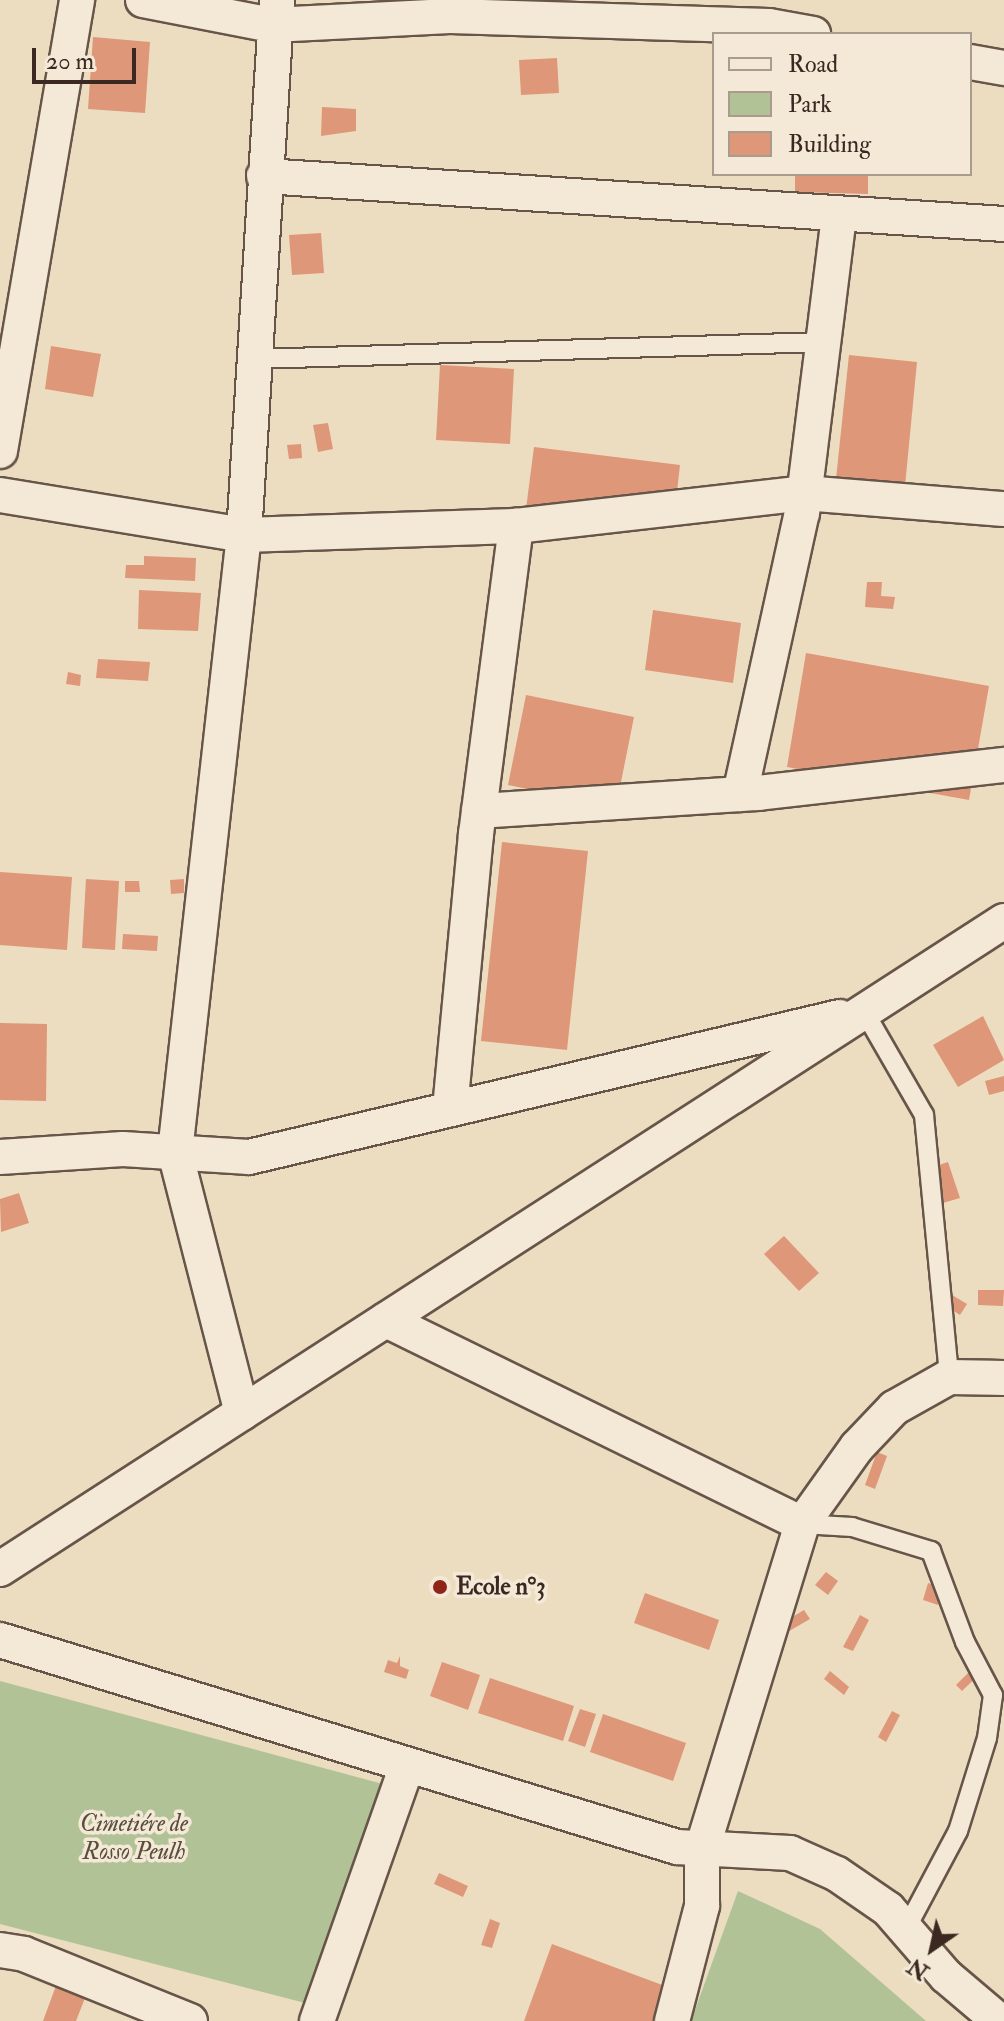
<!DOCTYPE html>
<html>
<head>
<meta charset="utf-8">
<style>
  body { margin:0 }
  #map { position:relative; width:1004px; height:2021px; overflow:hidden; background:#ecddc0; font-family:"IM FELL Double Pica",serif }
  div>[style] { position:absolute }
  .green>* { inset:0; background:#b2c297 }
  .building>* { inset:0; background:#de9778 }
  .roads { filter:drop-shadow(2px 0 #675549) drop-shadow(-2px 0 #675549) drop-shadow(0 2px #675549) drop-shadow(0 -2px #675549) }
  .lane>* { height:18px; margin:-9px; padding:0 9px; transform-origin:9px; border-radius:9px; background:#f3e9d6 }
  .street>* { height:34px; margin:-17px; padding:0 17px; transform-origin:17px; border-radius:17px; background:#f3e9d6 }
  .dots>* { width:22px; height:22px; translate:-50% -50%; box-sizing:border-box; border:4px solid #f3e9d6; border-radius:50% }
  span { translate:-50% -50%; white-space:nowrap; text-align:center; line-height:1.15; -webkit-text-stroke:7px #f3e9d6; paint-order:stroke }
  .poi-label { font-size:24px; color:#3b2821; font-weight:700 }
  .left { translate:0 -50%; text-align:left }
  .park-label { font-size:24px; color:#594e3e; font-style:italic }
  .legend { position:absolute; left:712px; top:32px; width:260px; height:144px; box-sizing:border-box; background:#f3e9d6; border:2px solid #a99c8e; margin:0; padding:10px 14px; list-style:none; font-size:24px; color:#3b2821 }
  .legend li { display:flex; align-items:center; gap:16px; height:40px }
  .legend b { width:40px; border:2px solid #a99c8e }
  .north { position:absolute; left:892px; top:1909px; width:80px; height:80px; -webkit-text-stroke:6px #f3e9d6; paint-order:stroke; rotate:214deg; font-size:22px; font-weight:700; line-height:32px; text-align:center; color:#3b2821 }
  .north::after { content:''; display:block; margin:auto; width:28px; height:36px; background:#3b2821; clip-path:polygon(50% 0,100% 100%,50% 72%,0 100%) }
  .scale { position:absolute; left:32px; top:48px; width:104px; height:36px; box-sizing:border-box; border:4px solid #3b2821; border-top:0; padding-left:10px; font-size:24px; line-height:28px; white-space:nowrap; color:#3b2821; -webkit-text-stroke:6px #f3e9d6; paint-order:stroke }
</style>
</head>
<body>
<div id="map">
  <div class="green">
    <div style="clip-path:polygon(0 1681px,394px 1787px,309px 2004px,0 1924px)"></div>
    <div style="clip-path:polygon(738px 1891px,820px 1929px,926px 2021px,691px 2021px)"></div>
  </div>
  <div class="building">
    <div style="clip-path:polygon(93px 37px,150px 42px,145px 113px,88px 109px)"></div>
    <div style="clip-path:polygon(557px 58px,559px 93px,521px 95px,519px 60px)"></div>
    <div style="clip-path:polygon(322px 107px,356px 109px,356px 131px,321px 136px)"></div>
    <div style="clip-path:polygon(795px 174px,868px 174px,868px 194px,795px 192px)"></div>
    <div style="clip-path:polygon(321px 233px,324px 273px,292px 275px,289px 235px)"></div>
    <div style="clip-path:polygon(51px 346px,101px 354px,93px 397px,45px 389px)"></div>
    <div style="clip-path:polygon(849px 355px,917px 362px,905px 486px,836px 479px)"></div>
    <div style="clip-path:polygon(440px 365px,514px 369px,510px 444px,436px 440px)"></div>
    <div style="clip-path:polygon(328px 423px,333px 449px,318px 452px,313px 425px)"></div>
    <div style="clip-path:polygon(301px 444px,302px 458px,289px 459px,287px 445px)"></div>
    <div style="clip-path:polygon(534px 447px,680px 465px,673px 527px,526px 509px)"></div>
    <div style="clip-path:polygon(144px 556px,196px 558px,195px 581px,125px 578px,126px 565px,144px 565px)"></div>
    <div style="clip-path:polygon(867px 582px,882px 582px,881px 596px,895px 597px,893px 609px,865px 607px)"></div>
    <div style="clip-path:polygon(139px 590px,201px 593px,198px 631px,138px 629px)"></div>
    <div style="clip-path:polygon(653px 610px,741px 623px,733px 683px,645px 670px)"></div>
    <div style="clip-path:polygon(806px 653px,989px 686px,969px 800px,787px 767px)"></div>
    <div style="clip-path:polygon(98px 659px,150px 662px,148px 681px,96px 678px)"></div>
    <div style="clip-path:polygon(68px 672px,81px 675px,80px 686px,66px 684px)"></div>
    <div style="clip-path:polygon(526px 695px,634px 717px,616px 807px,508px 785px)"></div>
    <div style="clip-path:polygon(502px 842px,588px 851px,567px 1050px,481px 1041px)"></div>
    <div style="clip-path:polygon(0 872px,72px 877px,67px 950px,0 945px)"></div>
    <div style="clip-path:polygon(86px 879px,119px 881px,115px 950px,82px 948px)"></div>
    <div style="clip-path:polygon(184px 879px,184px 893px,171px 894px,170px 880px)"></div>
    <div style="clip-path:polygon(125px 881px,139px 881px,140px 892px,125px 892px)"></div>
    <div style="clip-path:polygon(123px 934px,158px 936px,157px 951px,122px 949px)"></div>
    <div style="clip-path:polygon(983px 1016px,1004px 1060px,958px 1087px,933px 1045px)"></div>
    <div style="clip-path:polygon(0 1023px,47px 1024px,46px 1101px,0 1100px)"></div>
    <div style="clip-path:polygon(1004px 1076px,1004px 1091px,989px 1095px,985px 1081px)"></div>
    <div style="clip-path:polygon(948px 1162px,960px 1198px,936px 1205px,924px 1170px)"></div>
    <div style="clip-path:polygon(19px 1193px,29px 1223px,1px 1232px,0 1199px)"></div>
    <div style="clip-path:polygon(784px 1236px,819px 1273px,799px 1291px,764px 1254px)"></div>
    <div style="clip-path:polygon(942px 1289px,967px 1304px,960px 1315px,935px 1299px)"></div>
    <div style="clip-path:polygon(978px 1290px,1004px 1290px,1003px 1306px,978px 1305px)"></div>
    <div style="clip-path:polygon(877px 1452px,887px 1456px,875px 1489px,865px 1485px)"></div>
    <div style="clip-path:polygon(826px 1572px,838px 1581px,828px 1595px,815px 1585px)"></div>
    <div style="clip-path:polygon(928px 1583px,944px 1588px,938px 1605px,923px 1600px)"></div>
    <div style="clip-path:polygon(645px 1593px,719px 1620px,709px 1650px,634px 1623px)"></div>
    <div style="clip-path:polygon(804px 1610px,810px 1619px,784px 1634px,779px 1625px)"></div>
    <div style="clip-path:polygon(860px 1615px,869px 1620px,853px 1651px,843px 1647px)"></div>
    <div style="clip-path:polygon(400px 1656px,400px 1666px,409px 1670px,406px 1679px,384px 1672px,388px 1660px,397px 1663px)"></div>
    <div style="clip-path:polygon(983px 1658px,989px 1665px,962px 1691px,956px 1685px)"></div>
    <div style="clip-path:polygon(442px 1662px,480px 1675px,468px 1710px,430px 1696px)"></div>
    <div style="clip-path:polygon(830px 1671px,849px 1687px,844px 1695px,824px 1679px)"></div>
    <div style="clip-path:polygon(490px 1678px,574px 1706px,563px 1741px,478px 1713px)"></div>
    <div style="clip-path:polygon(580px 1709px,596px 1714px,585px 1747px,568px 1741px)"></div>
    <div style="clip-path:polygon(892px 1711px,900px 1715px,886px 1742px,878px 1737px)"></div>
    <div style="clip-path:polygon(603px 1714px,686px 1743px,673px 1781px,590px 1752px)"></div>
    <div style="clip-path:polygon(439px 1873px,468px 1886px,463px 1897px,434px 1884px)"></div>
    <div style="clip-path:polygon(490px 1919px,500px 1923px,492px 1948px,481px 1945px)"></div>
    <div style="clip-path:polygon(552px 1944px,673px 1989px,662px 2021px,524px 2021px)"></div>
    <div style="clip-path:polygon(57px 1983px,87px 1993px,76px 2021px,43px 2021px)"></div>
  </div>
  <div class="roads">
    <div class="lane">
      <div style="left:255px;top:359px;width:569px;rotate:-1.71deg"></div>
      <div style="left:864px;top:1011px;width:120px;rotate:60deg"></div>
      <div style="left:924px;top:1115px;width:263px;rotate:84.5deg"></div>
      <div style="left:802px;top:1524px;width:50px;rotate:3.4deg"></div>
      <div style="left:852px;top:1527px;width:83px;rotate:16.9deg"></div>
      <div style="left:931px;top:1551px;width:97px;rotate:69.5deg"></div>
      <div style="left:965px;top:1642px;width:60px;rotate:62.2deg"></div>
      <div style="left:993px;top:1695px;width:43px;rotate:97.9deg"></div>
      <div style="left:987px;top:1738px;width:97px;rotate:107.3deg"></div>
      <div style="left:958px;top:1831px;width:111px;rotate:118deg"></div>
    </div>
    <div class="street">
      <div style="left:143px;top:0;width:131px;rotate:11deg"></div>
      <div style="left:272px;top:25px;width:178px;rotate:-2.9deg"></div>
      <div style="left:450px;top:16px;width:319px;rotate:1.8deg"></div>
      <div style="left:769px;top:26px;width:45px;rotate:10.3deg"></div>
      <div style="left:970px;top:62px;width:35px;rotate:10deg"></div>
      <div style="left:264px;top:176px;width:742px;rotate:3.71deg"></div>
      <div style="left:0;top:451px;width:458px;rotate:-80.3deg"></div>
      <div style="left:0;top:495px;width:247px;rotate:9.3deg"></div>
      <div style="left:244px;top:535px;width:272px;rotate:-1.9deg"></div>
      <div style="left:516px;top:526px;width:290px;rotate:-6.5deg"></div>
      <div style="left:804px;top:493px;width:201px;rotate:4.6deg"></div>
      <div style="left:740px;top:794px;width:288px;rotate:-77.6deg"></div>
      <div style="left:802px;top:513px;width:298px;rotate:-82.9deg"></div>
      <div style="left:479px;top:811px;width:280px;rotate:-3.7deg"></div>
      <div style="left:758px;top:793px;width:248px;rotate:-6.5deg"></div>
      <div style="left:450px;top:1109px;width:276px;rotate:-84.6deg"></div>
      <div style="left:476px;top:834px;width:311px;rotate:-82.6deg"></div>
      <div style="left:0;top:1157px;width:123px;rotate:-3.7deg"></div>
      <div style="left:123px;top:1149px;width:126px;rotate:3.6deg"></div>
      <div style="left:249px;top:1157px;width:607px;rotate:-13.33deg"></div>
      <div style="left:386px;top:1320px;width:463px;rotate:26.1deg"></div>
      <div style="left:802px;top:1524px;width:340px;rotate:107.1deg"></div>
      <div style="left:702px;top:1849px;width:57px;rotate:90deg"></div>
      <div style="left:702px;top:1906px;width:119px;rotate:104.6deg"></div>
      <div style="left:242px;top:1413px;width:269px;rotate:-104.4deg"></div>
      <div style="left:175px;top:1152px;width:621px;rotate:-83.62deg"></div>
      <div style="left:244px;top:535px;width:536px;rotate:-86.47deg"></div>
      <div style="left:802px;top:1524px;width:95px;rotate:-54.5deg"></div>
      <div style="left:857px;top:1447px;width:54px;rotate:-46.5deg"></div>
      <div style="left:894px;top:1408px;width:63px;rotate:-29.4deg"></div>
      <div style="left:949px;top:1377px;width:55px;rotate:1deg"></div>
      <div style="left:0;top:1569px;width:1195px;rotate:-32.84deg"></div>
      <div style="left:0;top:1640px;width:708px;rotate:17deg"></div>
      <div style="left:677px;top:1847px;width:113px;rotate:3deg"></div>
      <div style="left:790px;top:1853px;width:51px;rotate:24.1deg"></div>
      <div style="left:837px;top:1874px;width:62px;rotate:34.5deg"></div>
      <div style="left:888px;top:1909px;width:89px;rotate:49.1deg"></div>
      <div style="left:946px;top:1976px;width:70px;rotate:40.3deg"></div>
      <div style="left:0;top:1950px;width:24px;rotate:9deg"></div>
      <div style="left:24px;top:1954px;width:179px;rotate:22deg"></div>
      <div style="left:317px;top:2021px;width:270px;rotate:-70.6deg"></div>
    </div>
  </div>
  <div class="dots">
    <div style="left:440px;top:1587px;background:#8f2418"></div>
  </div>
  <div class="poi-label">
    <span class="left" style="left:456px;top:1587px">Ecole n°3</span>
  </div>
  <div class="park-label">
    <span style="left:134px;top:1838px">Cimetiére de<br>Rosso Peulh</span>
  </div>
  <ul class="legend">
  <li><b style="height:10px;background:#f3e9d6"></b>Road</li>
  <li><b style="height:22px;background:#b2c297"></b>Park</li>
  <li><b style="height:22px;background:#de9778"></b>Building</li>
  </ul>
  <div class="north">N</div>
  <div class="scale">20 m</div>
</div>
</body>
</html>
